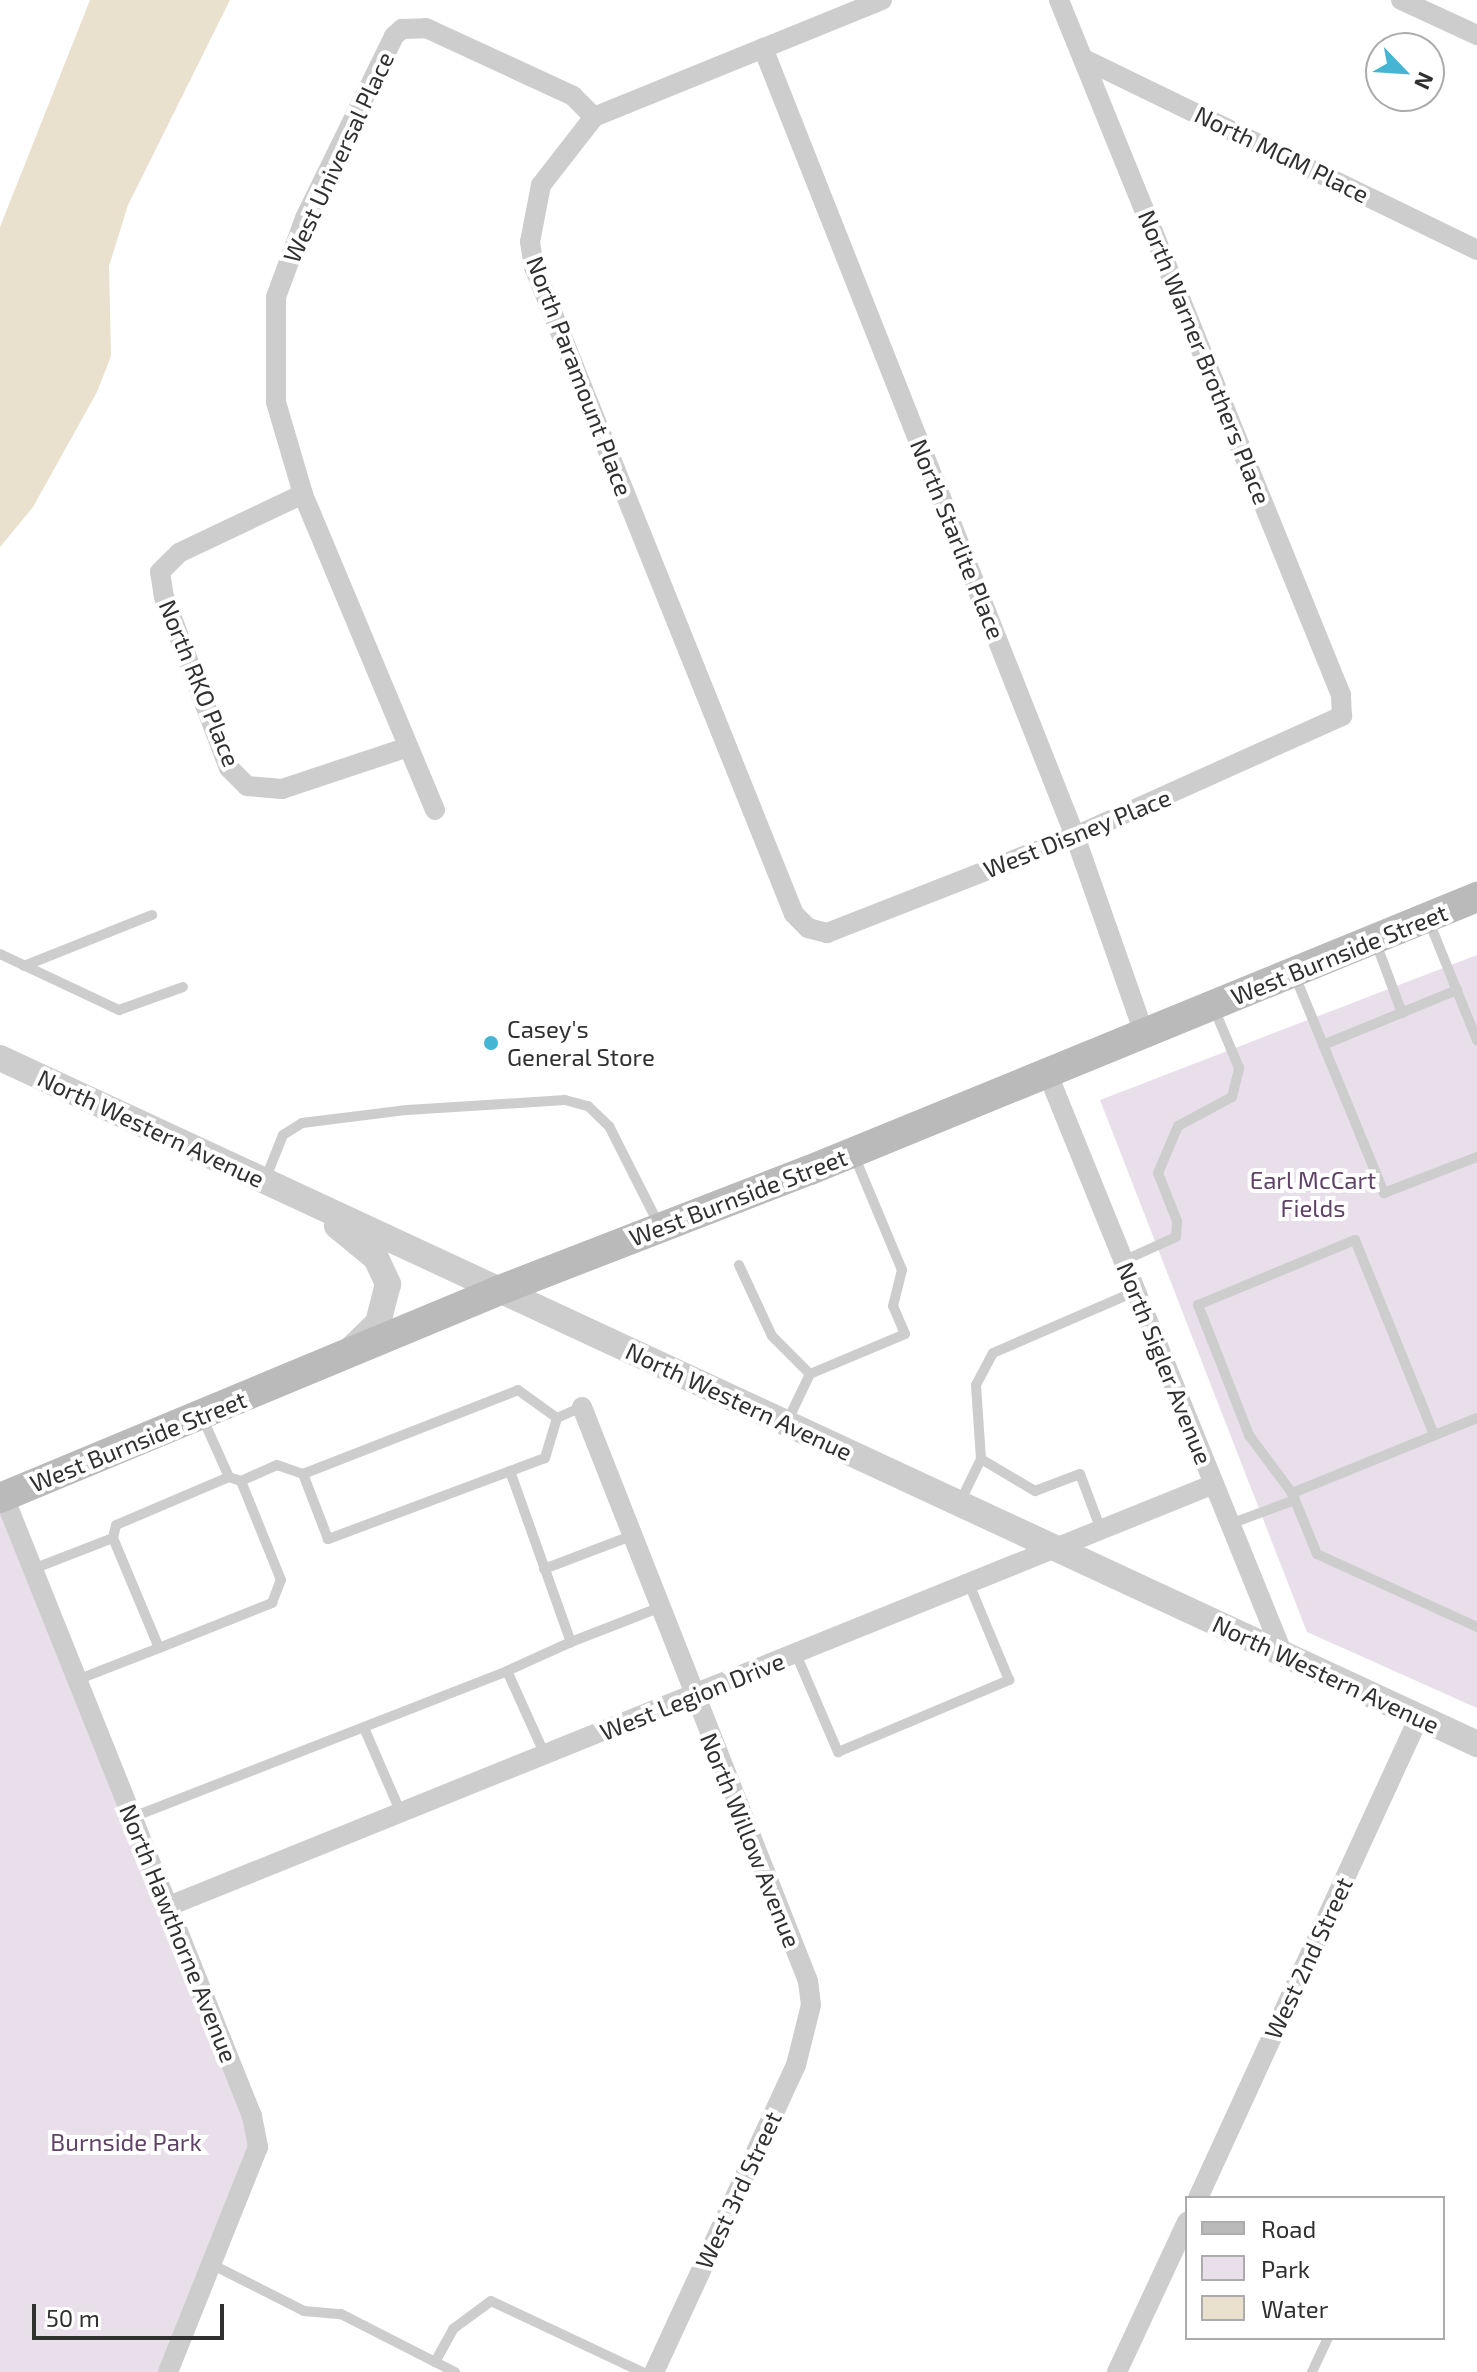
<!DOCTYPE html>
<html>
<head>
<meta charset="utf-8">
<style>
  body { margin:0 }
  #map { position:relative; width:1477px; height:2372px; overflow:hidden; background:#fff; font-family:"Exo 2",sans-serif }
  div>[style] { position:absolute }
  .green>* { inset:0; background:#e8dfeb }
  .water>* { inset:0; background:#e9e0cd }
  .service>* { height:10px; margin:-5px; padding:0 5px; transform-origin:5px; border-radius:5px; background:#cdcdcd }
  .minor>* { height:20px; margin:-10px; padding:0 10px; transform-origin:10px; border-radius:10px; background:#cdcdcd }
  .tertiary>* { height:26px; margin:-13px; padding:0 13px; transform-origin:13px; border-radius:13px; background:#cdcdcd }
  .secondary>* { height:30px; margin:-15px; padding:0 15px; transform-origin:15px; border-radius:15px; background:#bababa }
  .dots>* { width:22px; height:22px; translate:-50% -50%; box-sizing:border-box; border:4px solid #fff; border-radius:50% }
  span { translate:-50% -50%; white-space:nowrap; text-align:center; line-height:1.15; -webkit-text-stroke:8px #fff; paint-order:stroke }
  .street-label { font-size:24px; color:#303030 }
  .poi-label { font-size:24px; color:#303030 }
  .left { translate:0 -50%; text-align:left }
  .park-label { font-size:24px; color:#604167 }
  .legend { position:absolute; left:1185px; top:2196px; width:260px; height:144px; box-sizing:border-box; background:#fff; border:2px solid #acacac; margin:0; padding:10px 14px; list-style:none; font-size:24px; color:#303030 }
  .legend li { display:flex; align-items:center; gap:16px; height:40px }
  .legend b { width:40px; border:2px solid #acacac }
  .north { position:absolute; left:1365px; top:32px; width:80px; height:80px; box-sizing:border-box; background:#fff; border:2px solid #acacac; border-radius:50%; rotate:115deg; font-size:22px; font-weight:700; line-height:32px; text-align:center; color:#303030 }
  .north::after { content:''; display:block; margin:auto; width:28px; height:36px; background:#45b5d3; clip-path:polygon(50% 0,100% 100%,50% 72%,0 100%) }
  .scale { position:absolute; left:32px; top:2304px; width:192px; height:36px; box-sizing:border-box; border:4px solid #303030; border-top:0; padding-left:10px; font-size:24px; line-height:28px; white-space:nowrap; color:#303030; -webkit-text-stroke:6px #fff; paint-order:stroke }
</style>
</head>
<body>
<div id="map">
  <div class="green">
    <div style="clip-path:polygon(1477px 955px,1477px 1708px,1307px 1632px,1100px 1100px)"></div>
    <div style="clip-path:polygon(0 1498px,258px 2147px,168px 2372px,0 2372px)"></div>
  </div>
  <div class="water">
    <div style="clip-path:polygon(90px 0,230px 0,128px 205px,109px 266px,111px 356px,97px 392px,33px 507px,0 547px,0 227px)"></div>
  </div>
  <div class="service">
    <div style="left:1428px;top:919px;width:131px;rotate:68deg"></div>
    <div style="left:1376px;top:943px;width:75px;rotate:69.6deg"></div>
    <div style="left:0;top:954px;width:132px;rotate:25.2deg"></div>
    <div style="left:119px;top:1010px;width:68px;rotate:-19.8deg"></div>
    <div style="left:24px;top:966px;width:138px;rotate:-21.7deg"></div>
    <div style="left:1295px;top:976px;width:235px;rotate:67.7deg"></div>
    <div style="left:1384px;top:1193px;width:100px;rotate:-21.2deg"></div>
    <div style="left:1323px;top:1045px;width:145px;rotate:-22.3deg"></div>
    <div style="left:265px;top:1180px;width:48px;rotate:-68.2deg"></div>
    <div style="left:283px;top:1135px;width:22px;rotate:-32deg"></div>
    <div style="left:302px;top:1123px;width:106px;rotate:-7.1deg"></div>
    <div style="left:407px;top:1110px;width:158px;rotate:-3.6deg"></div>
    <div style="left:565px;top:1100px;width:24px;rotate:15deg"></div>
    <div style="left:588px;top:1106px;width:29px;rotate:44deg"></div>
    <div style="left:609px;top:1126px;width:111px;rotate:63.2deg"></div>
    <div style="left:1123px;top:1261px;width:58px;rotate:-24.4deg"></div>
    <div style="left:1176px;top:1237px;width:16px;rotate:-86deg"></div>
    <div style="left:1177px;top:1221px;width:52px;rotate:-111.6deg"></div>
    <div style="left:1158px;top:1173px;width:51px;rotate:-66.9deg"></div>
    <div style="left:1178px;top:1126px;width:61px;rotate:-28.2deg"></div>
    <div style="left:1232px;top:1097px;width:30px;rotate:-76deg"></div>
    <div style="left:1239px;top:1068px;width:67px;rotate:-112.8deg"></div>
    <div style="left:739px;top:1265px;width:78px;rotate:65.1deg"></div>
    <div style="left:772px;top:1336px;width:54px;rotate:45deg"></div>
    <div style="left:518px;top:1390px;width:48px;rotate:35.7deg"></div>
    <div style="left:557px;top:1418px;width:42px;rotate:106.7deg"></div>
    <div style="left:545px;top:1458px;width:232px;rotate:159.5deg"></div>
    <div style="left:328px;top:1539px;width:70px;rotate:-111deg"></div>
    <div style="left:303px;top:1474px;width:231px;rotate:-21.3deg"></div>
    <div style="left:557px;top:1418px;width:27px;rotate:-24deg"></div>
    <div style="left:1477px;top:1418px;width:200px;rotate:157.9deg"></div>
    <div style="left:1292px;top:1493px;width:66px;rotate:67.7deg"></div>
    <div style="left:1317px;top:1554px;width:176px;rotate:24.5deg"></div>
    <div style="left:787px;top:1422px;width:53px;rotate:-64.4deg"></div>
    <div style="left:810px;top:1374px;width:103px;rotate:-22.8deg"></div>
    <div style="left:905px;top:1334px;width:30px;rotate:-113deg"></div>
    <div style="left:893px;top:1306px;width:37px;rotate:-76deg"></div>
    <div style="left:902px;top:1270px;width:125px;rotate:-112.7deg"></div>
    <div style="left:981px;top:1459px;width:63px;rotate:30.7deg"></div>
    <div style="left:1035px;top:1491px;width:48px;rotate:-20.7deg"></div>
    <div style="left:1080px;top:1474px;width:60px;rotate:69.4deg"></div>
    <div style="left:510px;top:1471px;width:182px;rotate:70.4deg"></div>
    <div style="left:571px;top:1642px;width:93px;rotate:-21.3deg"></div>
    <div style="left:241px;top:1481px;width:39px;rotate:-24deg"></div>
    <div style="left:277px;top:1465px;width:28px;rotate:19deg"></div>
    <div style="left:1292px;top:1493px;width:72px;rotate:-126.6deg"></div>
    <div style="left:1249px;top:1435px;width:140px;rotate:-111.4deg"></div>
    <div style="left:1198px;top:1305px;width:170px;rotate:-22.5deg"></div>
    <div style="left:1355px;top:1240px;width:210px;rotate:67.9deg"></div>
    <div style="left:960px;top:1502px;width:48px;rotate:-64deg"></div>
    <div style="left:981px;top:1459px;width:74px;rotate:-93.9deg"></div>
    <div style="left:976px;top:1385px;width:36px;rotate:-62deg"></div>
    <div style="left:993px;top:1353px;width:156px;rotate:-23.4deg"></div>
    <div style="left:1230px;top:1524px;width:69px;rotate:-20.3deg"></div>
    <div style="left:113px;top:1538px;width:13px;rotate:-77deg"></div>
    <div style="left:116px;top:1525px;width:123px;rotate:-23deg"></div>
    <div style="left:229px;top:1477px;width:66px;rotate:-114.2deg"></div>
    <div style="left:33px;top:1569px;width:86px;rotate:-21.2deg"></div>
    <div style="left:113px;top:1538px;width:119px;rotate:67.3deg"></div>
    <div style="left:159px;top:1648px;width:88px;rotate:158.7deg"></div>
    <div style="left:544px;top:1569px;width:93px;rotate:-20.8deg"></div>
    <div style="left:159px;top:1648px;width:122px;rotate:-21.7deg"></div>
    <div style="left:272px;top:1603px;width:25px;rotate:-69deg"></div>
    <div style="left:281px;top:1580px;width:107px;rotate:-112deg"></div>
    <div style="left:241px;top:1481px;width:13px;rotate:-162deg"></div>
    <div style="left:796px;top:1654px;width:107px;rotate:66.8deg"></div>
    <div style="left:838px;top:1752px;width:186px;rotate:-22.8deg"></div>
    <div style="left:1009px;top:1680px;width:104px;rotate:-112.6deg"></div>
    <div style="left:365px;top:1730px;width:90px;rotate:66.6deg"></div>
    <div style="left:545px;top:1755px;width:92px;rotate:-114.3deg"></div>
    <div style="left:507px;top:1671px;width:70px;rotate:-24.4deg"></div>
    <div style="left:133px;top:1817px;width:401px;rotate:-21.3deg"></div>
    <div style="left:213px;top:2265px;width:102px;rotate:26.8deg"></div>
    <div style="left:304px;top:2311px;width:37px;rotate:5deg"></div>
    <div style="left:341px;top:2314px;width:128px;rotate:27deg"></div>
    <div style="left:435px;top:2362px;width:38px;rotate:-61deg"></div>
    <div style="left:453px;top:2329px;width:47px;rotate:-36.4deg"></div>
    <div style="left:491px;top:2301px;width:167px;rotate:25.2deg"></div>
    <div style="left:1312px;top:2372px;width:38px;rotate:-65deg"></div>
  </div>
  <div class="minor">
    <div style="left:882px;top:0;width:311px;rotate:157.9deg"></div>
    <div style="left:594px;top:117px;width:86px;rotate:127.9deg"></div>
    <div style="left:541px;top:185px;width:58px;rotate:100.9deg"></div>
    <div style="left:530px;top:242px;width:25px;rotate:81deg"></div>
    <div style="left:534px;top:267px;width:697px;rotate:68.11deg"></div>
    <div style="left:794px;top:914px;width:20px;rotate:45deg"></div>
    <div style="left:808px;top:928px;width:20px;rotate:15deg"></div>
    <div style="left:827px;top:933px;width:266px;rotate:-21.4deg"></div>
    <div style="left:1075px;top:836px;width:293px;rotate:-24.2deg"></div>
    <div style="left:1342px;top:716px;width:21px;rotate:-93deg"></div>
    <div style="left:1341px;top:695px;width:750px;rotate:-112.09deg"></div>
    <div style="left:1401px;top:0;width:84px;rotate:24.7deg"></div>
    <div style="left:763px;top:48px;width:848px;rotate:68.4deg"></div>
    <div style="left:1075px;top:836px;width:209px;rotate:70.7deg"></div>
    <div style="left:1086px;top:60px;width:435px;rotate:25.9deg"></div>
    <div style="left:303px;top:494px;width:137px;rotate:154.6deg"></div>
    <div style="left:179px;top:553px;width:27px;rotate:135deg"></div>
    <div style="left:160px;top:572px;width:25px;rotate:81deg"></div>
    <div style="left:164px;top:597px;width:183px;rotate:69.2deg"></div>
    <div style="left:229px;top:768px;width:25px;rotate:45deg"></div>
    <div style="left:247px;top:786px;width:35px;rotate:5deg"></div>
    <div style="left:282px;top:789px;width:133px;rotate:-18.4deg"></div>
    <div style="left:435px;top:810px;width:342px;rotate:-112.7deg"></div>
    <div style="left:303px;top:494px;width:96px;rotate:-106.4deg"></div>
    <div style="left:276px;top:402px;width:105px;rotate:-90deg"></div>
    <div style="left:276px;top:297px;width:84px;rotate:-69.8deg"></div>
    <div style="left:305px;top:218px;width:203px;rotate:-63.9deg"></div>
    <div style="left:394px;top:36px;width:11px;rotate:-41deg"></div>
    <div style="left:402px;top:29px;width:24px;rotate:-2deg"></div>
    <div style="left:426px;top:28px;width:162px;rotate:24.8deg"></div>
    <div style="left:573px;top:96px;width:30px;rotate:45deg"></div>
    <div style="left:1047px;top:1072px;width:628px;rotate:67.93deg"></div>
    <div style="left:582px;top:1407px;width:617px;rotate:68.51deg"></div>
    <div style="left:808px;top:1981px;width:24px;rotate:83deg"></div>
    <div style="left:811px;top:2005px;width:62px;rotate:104deg"></div>
    <div style="left:796px;top:2065px;width:338px;rotate:114.8deg"></div>
    <div style="left:4px;top:1497px;width:667px;rotate:68.17deg"></div>
    <div style="left:252px;top:2116px;width:32px;rotate:79deg"></div>
    <div style="left:258px;top:2147px;width:242px;rotate:111.8deg"></div>
    <div style="left:169px;top:1906px;width:1127px;rotate:-21.99deg"></div>
    <div style="left:1198px;top:2198px;width:529px;rotate:-65.32deg"></div>
    <div style="left:1117px;top:2372px;width:166px;rotate:-65deg"></div>
  </div>
  <div class="tertiary">
    <div style="left:0;top:1058px;width:1629px;rotate:24.91deg"></div>
    <div style="left:337px;top:1226px;width:50px;rotate:39.4deg"></div>
    <div style="left:376px;top:1258px;width:29px;rotate:65deg"></div>
    <div style="left:388px;top:1284px;width:40px;rotate:104.4deg"></div>
    <div style="left:378px;top:1323px;width:36px;rotate:136deg"></div>
  </div>
  <div class="secondary">
    <div style="left:0;top:1498px;width:542px;rotate:-22.59deg"></div>
    <div style="left:500px;top:1290px;width:332px;rotate:-21.2deg"></div>
    <div style="left:810px;top:1170px;width:721px;rotate:-22.26deg"></div>
  </div>
  <div class="dots">
    <div style="left:491px;top:1043px;background:#45b5d3"></div>
  </div>
  <div class="street-label">
    <span style="left:1282px;top:154px;rotate:26deg">North MGM Place</span>
    <span style="left:338px;top:157px;rotate:-65deg">West Universal Place</span>
    <span style="left:1205px;top:357px;rotate:68deg">North Warner Brothers Place</span>
    <span style="left:580px;top:376px;rotate:69deg">North Paramount Place</span>
    <span style="left:958px;top:539px;rotate:68deg">North Starlite Place</span>
    <span style="left:200px;top:683px;rotate:68deg">North RKO Place</span>
    <span style="left:1077px;top:833px;rotate:-22deg">West Disney Place</span>
    <span style="left:1339px;top:954px;rotate:-22deg">West Burnside Street</span>
    <span style="left:151px;top:1128px;rotate:25deg">North Western Avenue</span>
    <span style="left:738px;top:1197px;rotate:-21deg">West Burnside Street</span>
    <span style="left:1165px;top:1363px;rotate:68deg">North Sigler Avenue</span>
    <span style="left:739px;top:1401px;rotate:25deg">North Western Avenue</span>
    <span style="left:138px;top:1441px;rotate:-22deg">West Burnside Street</span>
    <span style="left:1326px;top:1674px;rotate:25deg">North Western Avenue</span>
    <span style="left:692px;top:1696px;rotate:-22deg">West Legion Drive</span>
    <span style="left:751px;top:1840px;rotate:68deg">North Willow Avenue</span>
    <span style="left:179px;top:1933px;rotate:68deg">North Hawthorne Avenue</span>
    <span style="left:1308px;top:1958px;rotate:-65deg">West 2nd Street</span>
    <span style="left:738px;top:2190px;rotate:-65deg">West 3rd Street</span>
  </div>
  <div class="poi-label">
    <span class="left" style="left:507px;top:1043px">Casey's<br>General Store</span>
  </div>
  <div class="park-label">
    <span style="left:1313px;top:1194px">Earl McCart<br>Fields</span>
    <span style="left:126px;top:2142px">Burnside Park</span>
  </div>
  <ul class="legend">
  <li><b style="height:10px;background:#bababa"></b>Road</li>
  <li><b style="height:22px;background:#e8dfeb"></b>Park</li>
  <li><b style="height:22px;background:#e9e0cd"></b>Water</li>
  </ul>
  <div class="north">N</div>
  <div class="scale">50 m</div>
</div>
</body>
</html>
